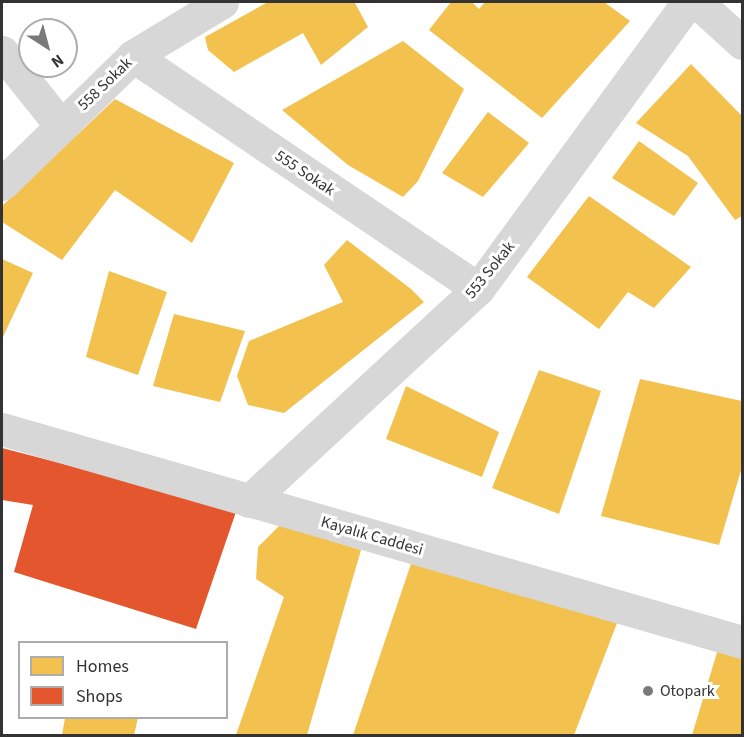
<!DOCTYPE html>
<html>
<head>
<meta charset="utf-8">
<style>
  body { margin:0 }
  #map { position:relative; width:744px; height:737px; overflow:hidden; background:#fff; font-family:"Source Sans 3",sans-serif }
  div>[style] { position:absolute }
  .homes>* { inset:0; background:#f2c14e }
  .shops>* { inset:0; background:#e4572e }
  .minor>* { height:33px; margin:-16.5px; padding:0 16.5px; transform-origin:16.5px; border-radius:16.5px; background:#d7d7d7 }
  .tertiary>* { height:33px; margin:-16.5px; padding:0 16.5px; transform-origin:16.5px; border-radius:16.5px; background:#d7d7d7 }
  .dots>* { width:16px; height:16px; translate:-50% -50%; box-sizing:border-box; border:3px solid #fff; border-radius:50% }
  span { translate:-50% -50%; white-space:nowrap; text-align:center; line-height:1.15; -webkit-text-stroke:6px #fff; paint-order:stroke }
  .street-label { font-size:16px; color:#333 }
  .poi-label { font-size:16px; color:#333 }
  .left { translate:0 -50%; text-align:left }
  .frame { position:absolute; inset:0; border:3px solid #333; pointer-events:none }
  .legend { position:absolute; left:18px; top:641px; width:210px; height:78px; box-sizing:border-box; background:#fff; border:2px solid #adadad; margin:0; padding:8px 10px; list-style:none; font-size:18px; color:#333 }
  .legend li { display:flex; align-items:center; gap:12px; height:30px }
  .legend b { width:30px; border:2px solid #adadad }
  .north { position:absolute; left:18px; top:18px; width:60px; height:60px; box-sizing:border-box; background:#fff; border:2px solid #adadad; border-radius:50%; rotate:144deg; font-size:16px; font-weight:700; line-height:24px; text-align:center; color:#333 }
  .north::after { content:''; display:block; margin:auto; width:21px; height:27px; background:#7a7a7a; clip-path:polygon(50% 0,100% 100%,50% 72%,0 100%) }
</style>
</head>
<body>
<div id="map">
  <div class="homes">
    <div style="clip-path:polygon(268px 2px,358px 2px,355px 3px,368px 27px,321px 65px,303px 33px,234px 72px,208px 50px,205px 37px)"></div>
    <div style="clip-path:polygon(451px 2px,472px 2px,479px 9px,485px 2px,604px 2px,630px 21px,542px 118px,429px 30px)"></div>
    <div style="clip-path:polygon(403px 41px,464px 89px,418px 181px,403px 197px,348px 165px,282px 110px)"></div>
    <div style="clip-path:polygon(691px 64px,742px 116px,742px 216px,735px 220px,688px 156px,636px 123px)"></div>
    <div style="clip-path:polygon(115px 99px,234px 163px,192px 243px,115px 190px,62px 260px,2px 222px,2px 206px)"></div>
    <div style="clip-path:polygon(488px 112px,529px 143px,483px 197px,442px 173px)"></div>
    <div style="clip-path:polygon(639px 141px,698px 183px,674px 216px,612px 178px)"></div>
    <div style="clip-path:polygon(589px 196px,691px 267px,654px 308px,628px 292px,599px 329px,527px 277px)"></div>
    <div style="clip-path:polygon(347px 240px,411px 289px,424px 302px,284px 413px,248px 405px,237px 376px,249px 341px,343px 302px,324px 265px)"></div>
    <div style="clip-path:polygon(2px 259px,33px 273px,2px 339px)"></div>
    <div style="clip-path:polygon(109px 271px,167px 292px,138px 375px,86px 357px)"></div>
    <div style="clip-path:polygon(174px 314px,245px 331px,220px 402px,153px 386px)"></div>
    <div style="clip-path:polygon(539px 370px,601px 391px,559px 514px,492px 488px)"></div>
    <div style="clip-path:polygon(640px 379px,742px 401px,742px 467px,719px 545px,601px 516px)"></div>
    <div style="clip-path:polygon(406px 386px,499px 432px,482px 477px,386px 439px)"></div>
    <div style="clip-path:polygon(280px 525px,361px 550px,307px 735px,236px 735px,284px 597px,256px 579px,258px 547px)"></div>
    <div style="clip-path:polygon(414px 555px,619px 618px,574px 735px,353px 735px)"></div>
    <div style="clip-path:polygon(719px 646px,742px 652px,742px 735px,692px 735px)"></div>
    <div style="clip-path:polygon(65px 718px,138px 718px,134px 735px,62px 735px)"></div>
  </div>
  <div class="shops">
    <div style="clip-path:polygon(2px 448px,237px 509px,196px 629px,14px 572px,33px 505px,2px 500px)"></div>
  </div>
  <div class="minor">
    <div style="left:697px;top:2px;width:61px;rotate:42.3deg"></div>
    <div style="left:2px;top:52px;width:95px;rotate:51.4deg"></div>
    <div style="left:133px;top:56px;width:416px;rotate:34deg"></div>
    <div style="left:2px;top:184px;width:183px;rotate:-44.3deg"></div>
    <div style="left:133px;top:56px;width:104px;rotate:-31.2deg"></div>
    <div style="left:249px;top:501px;width:312px;rotate:-42.8deg"></div>
    <div style="left:478px;top:289px;width:356px;rotate:-53.8deg"></div>
  </div>
  <div class="tertiary">
    <div style="left:2px;top:429px;width:770px;rotate:16.06deg"></div>
  </div>
  <div class="dots">
    <div style="left:648px;top:691px;background:#7a7a7a"></div>
  </div>
  <div class="street-label">
    <span style="left:105px;top:84px;rotate:-44deg">558 Sokak</span>
    <span style="left:305px;top:173px;rotate:34deg">555 Sokak</span>
    <span style="left:490px;top:270px;rotate:-51deg">553 Sokak</span>
    <span style="left:372px;top:536px;rotate:16deg">Kayalık Caddesi</span>
  </div>
  <div class="poi-label">
    <span class="left" style="left:660px;top:691px">Otopark</span>
  </div>
  <div class="frame"></div>
  <ul class="legend">
  <li><b style="height:16px;background:#f2c14e"></b>Homes</li>
  <li><b style="height:16px;background:#e4572e"></b>Shops</li>
  </ul>
  <div class="north">N</div>
</div>
</body>
</html>
